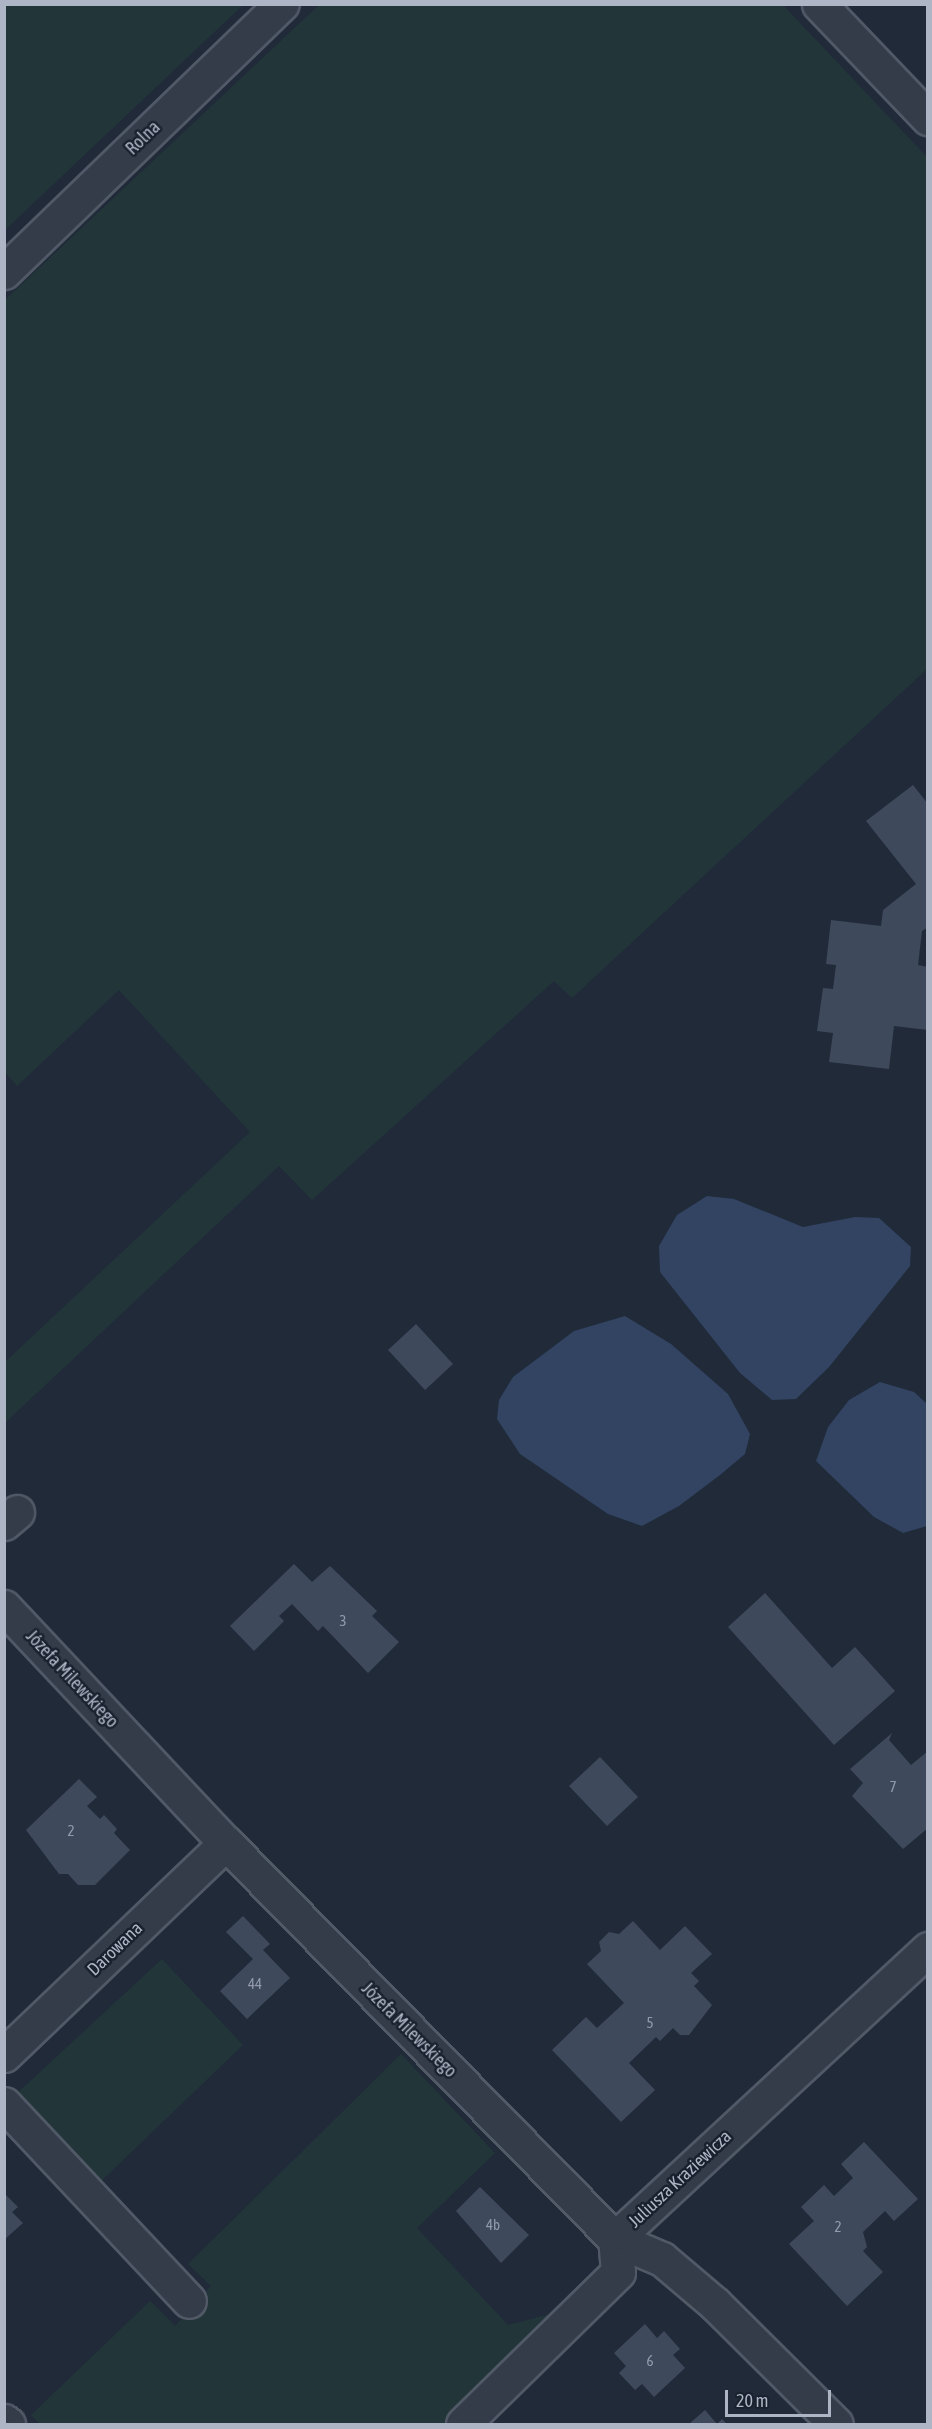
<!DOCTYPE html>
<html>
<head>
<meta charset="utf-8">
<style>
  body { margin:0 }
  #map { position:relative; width:932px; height:2429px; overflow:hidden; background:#202a39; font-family:"Asap Condensed",sans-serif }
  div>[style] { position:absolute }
  .green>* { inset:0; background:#22363a }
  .water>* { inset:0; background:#324462 }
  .building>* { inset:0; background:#3f495c }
  .roads { filter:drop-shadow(2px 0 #515967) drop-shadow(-2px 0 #515967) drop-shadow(0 2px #515967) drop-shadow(0 -2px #515967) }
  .minor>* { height:33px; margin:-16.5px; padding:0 16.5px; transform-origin:16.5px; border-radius:16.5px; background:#343c4a }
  span { translate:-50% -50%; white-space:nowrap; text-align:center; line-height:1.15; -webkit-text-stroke:5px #19212e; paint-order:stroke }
  .number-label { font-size:15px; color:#929bac }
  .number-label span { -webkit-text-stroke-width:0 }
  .street-label { font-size:18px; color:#aeb6c6 }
  .frame { position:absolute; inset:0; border:6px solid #aeb6c6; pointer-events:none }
  .scale { position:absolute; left:725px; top:2390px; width:106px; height:27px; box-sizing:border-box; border:3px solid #aeb6c6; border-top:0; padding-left:8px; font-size:18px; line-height:21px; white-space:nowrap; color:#aeb6c6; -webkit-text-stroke:4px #19212e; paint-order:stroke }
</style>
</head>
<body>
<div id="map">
  <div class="green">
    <div style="clip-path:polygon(5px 4px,243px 4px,243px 5px,5px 230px)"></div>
    <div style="clip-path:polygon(319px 5px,783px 5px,927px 157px,927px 669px,572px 998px,554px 981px,312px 1200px,279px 1166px,5px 1423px,5px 1362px,250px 1132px,119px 990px,17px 1086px,5px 1072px,5px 300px)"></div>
    <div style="clip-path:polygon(162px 1959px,243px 2045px,96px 2186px,14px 2096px)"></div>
    <div style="clip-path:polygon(401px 2054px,495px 2153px,417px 2228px,508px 2325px,566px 2310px,446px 2424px,40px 2424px,31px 2415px,150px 2301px,175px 2326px,211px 2286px,188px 2264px)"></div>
  </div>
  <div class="water">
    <div style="clip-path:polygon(707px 1196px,734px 1199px,803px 1227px,855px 1217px,879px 1218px,911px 1247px,910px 1266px,829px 1367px,796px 1399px,772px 1400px,740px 1373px,660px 1272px,659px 1246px,677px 1215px)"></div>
    <div style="clip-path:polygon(625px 1316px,671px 1344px,728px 1394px,750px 1434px,745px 1454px,720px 1475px,679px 1506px,642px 1526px,608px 1514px,520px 1454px,497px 1419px,499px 1400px,513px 1377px,574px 1331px)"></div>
    <div style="clip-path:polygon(880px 1382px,914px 1392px,927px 1404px,927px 1526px,903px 1533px,874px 1517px,816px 1461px,828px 1427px,849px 1400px)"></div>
  </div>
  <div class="building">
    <div style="clip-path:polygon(913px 785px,928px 804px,928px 927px,922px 931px,918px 965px,928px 967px,928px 1030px,894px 1026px,889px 1069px,829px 1062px,833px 1033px,817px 1031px,823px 988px,833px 989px,836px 965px,826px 964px,831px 920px,881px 926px,883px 910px,916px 884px,866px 821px)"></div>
    <div style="clip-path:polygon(416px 1324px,453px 1364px,425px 1390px,388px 1350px)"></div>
    <div style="clip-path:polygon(294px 1564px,312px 1582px,330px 1566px,377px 1611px,372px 1616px,399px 1642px,368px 1673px,323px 1626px,318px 1631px,292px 1604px,279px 1616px,284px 1621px,254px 1651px,230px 1626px)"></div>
    <div style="clip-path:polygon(765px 1593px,832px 1668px,855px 1647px,895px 1691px,834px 1745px,728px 1627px)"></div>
    <div style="clip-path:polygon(892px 1733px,889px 1740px,911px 1765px,928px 1751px,928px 1828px,903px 1849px,852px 1796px,863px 1783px,850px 1769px)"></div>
    <div style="clip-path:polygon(600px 1757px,638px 1797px,607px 1826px,569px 1786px)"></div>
    <div style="clip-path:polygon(79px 1779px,97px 1797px,87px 1806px,100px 1819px,104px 1815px,117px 1829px,114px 1833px,130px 1850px,95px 1885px,78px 1885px,68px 1874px,59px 1874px,26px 1830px)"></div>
    <div style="clip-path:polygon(243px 1916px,270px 1944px,263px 1950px,290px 1978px,247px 2019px,220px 1991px,253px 1959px,226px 1932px)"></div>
    <div style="clip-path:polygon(633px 1921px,660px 1950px,685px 1926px,712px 1954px,691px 1973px,699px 1981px,694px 1986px,712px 2005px,689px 2035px,680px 2035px,673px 2028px,660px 2041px,656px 2037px,629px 2063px,655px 2090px,621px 2122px,552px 2050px,586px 2017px,597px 2028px,624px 2003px,587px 1964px,601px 1951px,599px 1942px,609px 1932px,619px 1934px)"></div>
    <div style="clip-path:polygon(864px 2142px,918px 2199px,894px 2221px,885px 2211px,863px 2232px,867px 2247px,863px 2251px,883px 2272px,847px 2306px,789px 2244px,814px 2221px,801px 2207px,824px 2185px,834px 2196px,853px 2178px,841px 2164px)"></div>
    <div style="clip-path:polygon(480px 2187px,529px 2235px,501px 2263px,456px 2211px)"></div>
    <div style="clip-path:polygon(4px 2193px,18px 2207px,12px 2212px,23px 2223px,4px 2240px)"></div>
    <div style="clip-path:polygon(645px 2324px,657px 2338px,664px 2331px,680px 2349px,673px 2355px,685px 2368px,654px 2397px,642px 2384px,635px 2390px,619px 2373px,626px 2366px,614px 2353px)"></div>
    <div style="clip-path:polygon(705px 2410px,717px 2424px,722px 2419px,727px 2424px,689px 2424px)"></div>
  </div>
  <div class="roads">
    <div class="minor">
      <div style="left:819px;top:4px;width:158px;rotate:46.3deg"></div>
      <div style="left:4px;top:272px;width:386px;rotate:-44deg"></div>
      <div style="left:4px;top:1523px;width:17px;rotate:-40deg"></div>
      <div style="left:4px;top:1607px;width:324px;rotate:46.8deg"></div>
      <div style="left:226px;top:1843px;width:555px;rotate:45.51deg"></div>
      <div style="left:615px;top:2239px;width:51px;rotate:23.1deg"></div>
      <div style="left:662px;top:2259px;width:70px;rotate:40.3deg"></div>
      <div style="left:715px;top:2304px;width:170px;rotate:44.8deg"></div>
      <div style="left:4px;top:2055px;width:307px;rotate:-43.7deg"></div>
      <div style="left:4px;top:2104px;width:270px;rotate:46.8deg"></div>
      <div style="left:4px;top:2421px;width:5px;rotate:37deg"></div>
      <div style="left:463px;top:2424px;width:217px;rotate:-44.4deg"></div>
      <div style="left:618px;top:2272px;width:33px;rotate:-95deg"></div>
      <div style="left:615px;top:2239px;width:427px;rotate:-42.8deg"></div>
    </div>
  </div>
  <div class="number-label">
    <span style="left:343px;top:1621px">3</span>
    <span style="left:893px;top:1787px">7</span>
    <span style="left:71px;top:1831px">2</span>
    <span style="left:255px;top:1984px">44</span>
    <span style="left:650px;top:2023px">5</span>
    <span style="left:493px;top:2225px">4b</span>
    <span style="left:838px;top:2227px">2</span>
    <span style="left:650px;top:2361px">6</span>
  </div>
  <div class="street-label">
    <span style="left:143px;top:138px;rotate:-44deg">Rolna</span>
    <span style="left:72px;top:1679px;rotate:47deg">Józefa Milewskiego</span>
    <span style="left:115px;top:1949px;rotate:-44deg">Darowana</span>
    <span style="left:409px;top:2030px;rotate:45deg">Józefa Milewskiego</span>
    <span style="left:680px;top:2179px;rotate:-43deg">Juliusza Kraziewicza</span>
  </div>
  <div class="frame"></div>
  <div class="scale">20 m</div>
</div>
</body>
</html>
